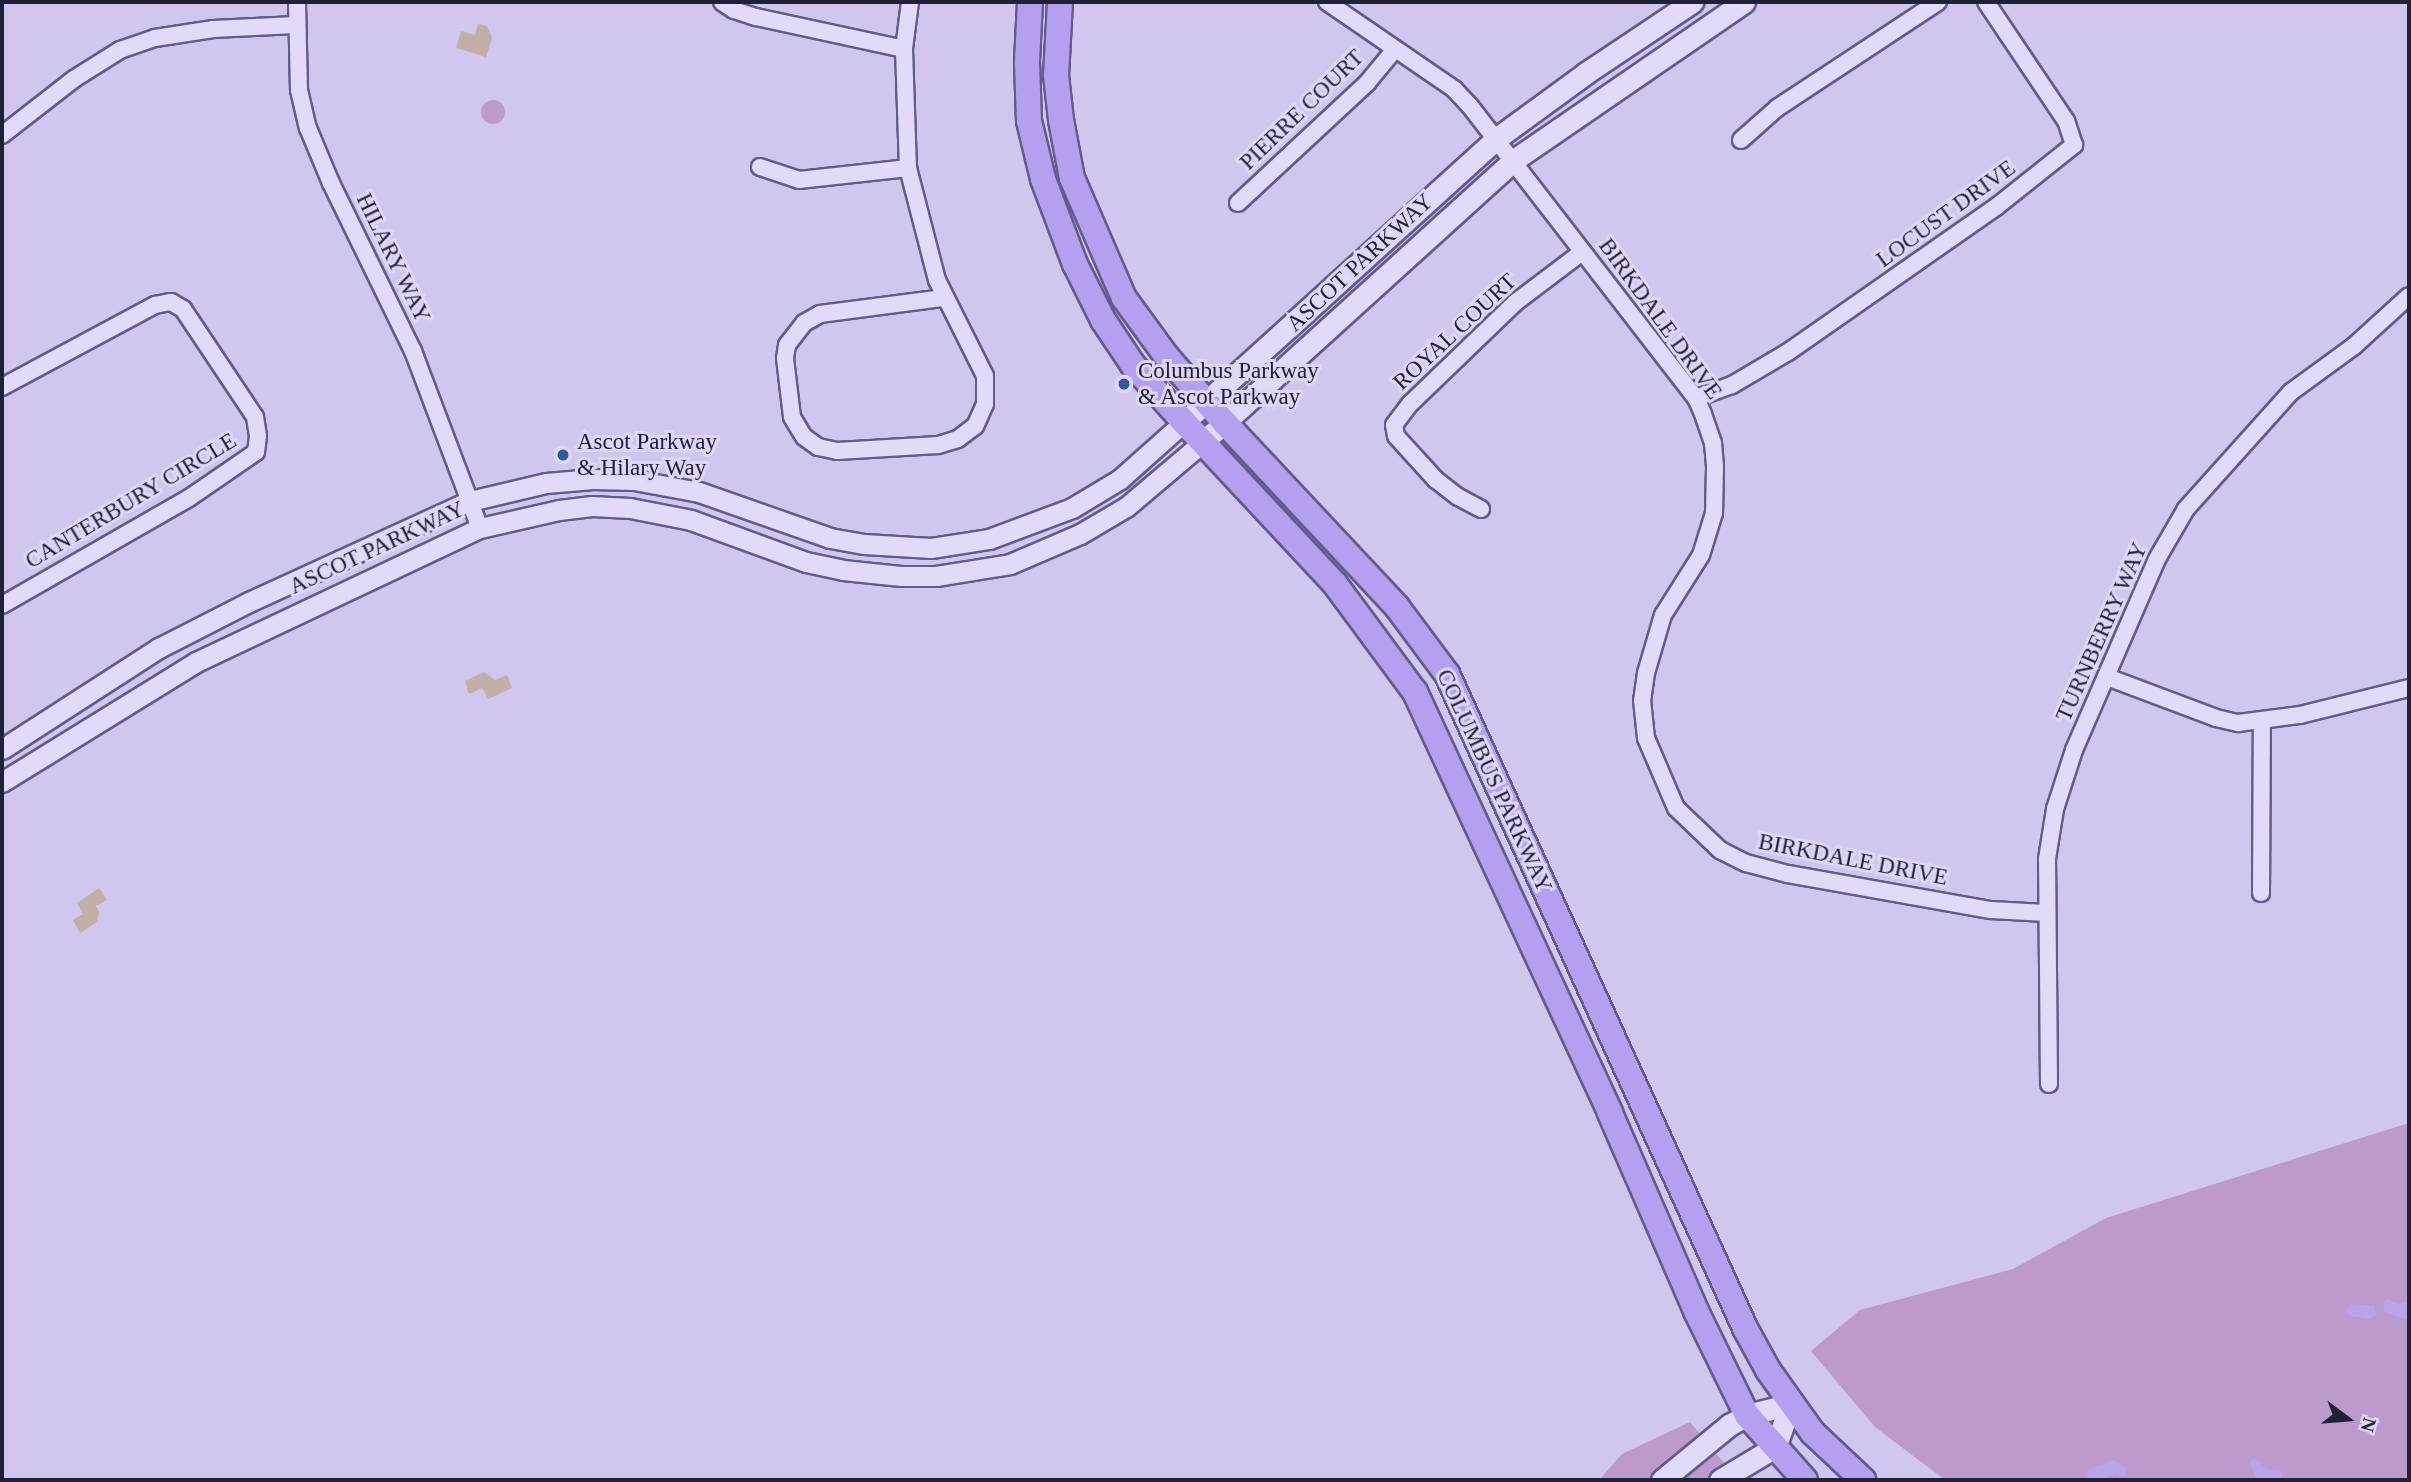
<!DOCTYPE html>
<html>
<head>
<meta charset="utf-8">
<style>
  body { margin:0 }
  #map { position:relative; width:2411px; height:1482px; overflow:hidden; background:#d1c6ee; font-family:Georgia,serif }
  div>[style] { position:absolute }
  .green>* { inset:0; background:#bd9acc }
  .round { border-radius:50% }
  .sand>* { inset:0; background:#b9a4e9 }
  .water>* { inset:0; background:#c1afa8 }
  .roads { filter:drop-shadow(2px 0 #615c89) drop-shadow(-2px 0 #615c89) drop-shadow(0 2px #615c89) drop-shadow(0 -2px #615c89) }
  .minor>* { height:16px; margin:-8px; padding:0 8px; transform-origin:8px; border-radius:8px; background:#e2daf8 }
  .tertiary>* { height:19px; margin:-9.5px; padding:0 9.5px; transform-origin:9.5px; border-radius:9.5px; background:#e2daf8 }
  .secondary>* { height:21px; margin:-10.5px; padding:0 10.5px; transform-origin:10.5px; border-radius:10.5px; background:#e2daf8 }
  .primary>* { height:24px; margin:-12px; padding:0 12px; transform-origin:12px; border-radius:12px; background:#b59fef }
  .dots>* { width:19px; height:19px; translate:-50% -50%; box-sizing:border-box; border:4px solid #dfd6f5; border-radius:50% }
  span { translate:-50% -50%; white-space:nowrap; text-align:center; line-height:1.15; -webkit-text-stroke:6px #dfd6f5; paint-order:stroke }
  .street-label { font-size:23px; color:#212039 }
  .poi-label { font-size:23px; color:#212039 }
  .left { translate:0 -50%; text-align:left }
  .frame { position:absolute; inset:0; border:4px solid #212039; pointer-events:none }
  .north { position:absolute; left:2313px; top:1384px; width:70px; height:70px; -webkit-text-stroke:5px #dfd6f5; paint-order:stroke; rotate:106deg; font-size:19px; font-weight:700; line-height:28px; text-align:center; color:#212039 }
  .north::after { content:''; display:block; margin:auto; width:24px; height:32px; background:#212039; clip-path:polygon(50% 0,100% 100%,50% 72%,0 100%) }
</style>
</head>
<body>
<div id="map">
  <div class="green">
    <div class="round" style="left:481px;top:100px;width:24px;height:24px"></div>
    <div style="clip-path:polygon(2409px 1123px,2409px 1480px,1945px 1480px,1875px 1427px,1811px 1351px,1860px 1310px,2013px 1269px,2106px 1218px)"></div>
    <div style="clip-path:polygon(1690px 1422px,1738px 1480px,1599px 1480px,1622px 1454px)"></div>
  </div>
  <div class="sand">
    <div style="clip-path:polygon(2387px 1299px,2398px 1304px,2409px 1301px,2409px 1320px,2385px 1312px,2383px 1304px)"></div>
    <div style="clip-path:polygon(2350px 1304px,2374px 1306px,2376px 1314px,2370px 1319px,2351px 1316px,2346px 1311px)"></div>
    <div style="clip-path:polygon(2254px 1458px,2267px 1469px,2281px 1471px,2283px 1480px,2256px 1478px,2250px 1463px)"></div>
    <div style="clip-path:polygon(2114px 1460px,2125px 1467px,2126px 1477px,2115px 1474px,2104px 1480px,2087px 1480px,2088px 1470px)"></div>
  </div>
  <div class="water">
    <div style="clip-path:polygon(478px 24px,487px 26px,492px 38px,486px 57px,456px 48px,461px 31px,475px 35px)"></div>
    <div style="clip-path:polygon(484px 672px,495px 680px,507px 675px,512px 688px,488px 699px,482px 688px,469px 694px,465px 681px)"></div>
    <div style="clip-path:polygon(99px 888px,107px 900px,96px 906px,99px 912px,97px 922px,80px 933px,73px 920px,83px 914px,77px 903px)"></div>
  </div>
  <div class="roads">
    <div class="minor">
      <div style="left:297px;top:2px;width:88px;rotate:88.7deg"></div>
      <div style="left:299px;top:90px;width:39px;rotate:77deg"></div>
      <div style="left:308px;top:128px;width:60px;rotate:67.3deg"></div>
      <div style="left:331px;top:183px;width:187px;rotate:64deg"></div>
      <div style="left:413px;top:351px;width:189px;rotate:69.3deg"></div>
      <div style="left:722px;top:2px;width:14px;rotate:34deg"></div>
      <div style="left:734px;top:10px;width:23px;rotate:18deg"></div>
      <div style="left:756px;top:17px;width:151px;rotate:12.2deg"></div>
      <div style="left:910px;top:2px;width:47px;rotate:97.3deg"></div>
      <div style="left:904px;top:49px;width:119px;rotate:88.1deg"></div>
      <div style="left:908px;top:168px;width:116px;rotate:75.5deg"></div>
      <div style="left:937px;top:280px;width:107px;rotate:63.4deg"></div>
      <div style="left:985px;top:376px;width:28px;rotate:90deg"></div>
      <div style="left:985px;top:404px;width:24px;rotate:114deg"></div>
      <div style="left:975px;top:426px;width:21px;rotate:143deg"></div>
      <div style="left:958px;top:439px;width:21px;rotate:163deg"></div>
      <div style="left:938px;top:445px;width:101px;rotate:176.6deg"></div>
      <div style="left:837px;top:451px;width:19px;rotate:-168deg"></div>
      <div style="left:818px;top:447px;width:17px;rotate:-144deg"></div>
      <div style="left:804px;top:437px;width:23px;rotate:-121deg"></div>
      <div style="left:792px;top:417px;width:59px;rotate:-96.8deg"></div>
      <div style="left:785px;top:358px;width:13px;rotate:-81deg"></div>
      <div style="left:787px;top:345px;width:28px;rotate:-52deg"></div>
      <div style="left:804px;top:323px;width:18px;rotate:-29deg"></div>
      <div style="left:820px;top:314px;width:125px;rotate:-7.4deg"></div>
      <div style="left:1327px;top:2px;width:154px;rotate:34.4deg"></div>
      <div style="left:1454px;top:89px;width:23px;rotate:47deg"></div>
      <div style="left:1470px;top:106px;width:369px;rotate:52.3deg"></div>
      <div style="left:1696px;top:398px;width:17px;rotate:66deg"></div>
      <div style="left:1703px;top:414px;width:31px;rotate:71deg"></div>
      <div style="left:1713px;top:443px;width:24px;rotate:85deg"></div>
      <div style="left:1715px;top:467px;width:46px;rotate:91.2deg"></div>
      <div style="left:1714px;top:513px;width:44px;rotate:107.2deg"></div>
      <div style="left:1701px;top:555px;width:71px;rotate:122.3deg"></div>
      <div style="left:1663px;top:615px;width:60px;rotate:106.3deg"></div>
      <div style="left:1646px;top:673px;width:27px;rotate:98deg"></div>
      <div style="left:1642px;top:700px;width:38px;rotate:84deg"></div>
      <div style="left:1646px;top:738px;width:76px;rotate:66.8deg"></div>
      <div style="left:1676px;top:808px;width:61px;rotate:43.7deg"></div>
      <div style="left:1720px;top:850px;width:29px;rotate:27deg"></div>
      <div style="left:1746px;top:863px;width:43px;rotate:14.7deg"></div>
      <div style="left:1788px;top:874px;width:206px;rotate:10.1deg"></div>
      <div style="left:1991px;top:910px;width:55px;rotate:3.1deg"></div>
      <div style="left:2px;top:135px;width:91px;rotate:-37.9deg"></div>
      <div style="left:74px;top:79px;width:54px;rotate:-32.2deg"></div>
      <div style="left:120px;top:50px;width:37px;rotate:-19deg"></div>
      <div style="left:155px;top:38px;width:59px;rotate:-8.8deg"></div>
      <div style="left:213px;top:29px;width:83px;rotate:-2.8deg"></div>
      <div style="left:1741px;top:140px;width:48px;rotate:-41.6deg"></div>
      <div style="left:1777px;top:108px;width:193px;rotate:-33.4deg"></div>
      <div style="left:760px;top:167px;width:41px;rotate:18.4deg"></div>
      <div style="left:799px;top:180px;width:110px;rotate:-6.3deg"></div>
      <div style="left:1238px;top:203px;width:176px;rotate:-42.9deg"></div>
      <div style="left:1367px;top:83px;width:44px;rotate:-50.5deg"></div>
      <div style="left:2px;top:387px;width:174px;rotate:-28.2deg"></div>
      <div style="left:155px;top:305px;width:16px;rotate:-11deg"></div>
      <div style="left:171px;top:302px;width:14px;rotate:30deg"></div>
      <div style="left:183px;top:309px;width:130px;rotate:56.3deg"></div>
      <div style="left:255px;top:417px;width:19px;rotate:81deg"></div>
      <div style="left:258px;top:436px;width:16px;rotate:97deg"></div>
      <div style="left:256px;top:452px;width:81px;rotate:145.5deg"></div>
      <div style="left:189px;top:498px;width:215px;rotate:150.2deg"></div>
      <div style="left:1696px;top:398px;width:38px;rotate:-20deg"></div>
      <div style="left:1732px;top:385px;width:65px;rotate:-30.5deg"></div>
      <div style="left:1788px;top:352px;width:254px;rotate:-34.9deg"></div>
      <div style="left:1996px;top:207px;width:100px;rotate:-38.5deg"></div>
      <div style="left:2074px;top:145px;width:25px;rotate:-108deg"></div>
      <div style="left:2066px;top:121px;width:143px;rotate:-123.9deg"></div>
      <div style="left:1481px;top:509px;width:26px;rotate:-152deg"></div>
      <div style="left:1458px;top:497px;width:28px;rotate:-142deg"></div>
      <div style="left:1436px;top:480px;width:59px;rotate:-132.3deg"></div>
      <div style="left:1396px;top:436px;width:11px;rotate:-100deg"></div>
      <div style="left:1394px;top:425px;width:26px;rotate:-53deg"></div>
      <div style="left:1410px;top:404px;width:147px;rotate:-43.9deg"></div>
      <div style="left:1516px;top:302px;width:83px;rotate:-37.1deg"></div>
      <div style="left:2107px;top:677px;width:116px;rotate:20.6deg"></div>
      <div style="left:2216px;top:718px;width:23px;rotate:13deg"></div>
      <div style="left:2238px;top:723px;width:63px;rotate:-7.4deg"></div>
      <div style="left:2300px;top:715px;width:112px;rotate:-13.9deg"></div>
      <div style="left:2261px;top:893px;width:172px;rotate:-89.7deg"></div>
      <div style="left:2049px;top:1084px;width:225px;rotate:-90.5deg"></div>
      <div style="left:2047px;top:859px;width:51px;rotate:-80.9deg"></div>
      <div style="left:2055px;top:809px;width:62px;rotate:-72.1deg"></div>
      <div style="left:2074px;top:750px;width:208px;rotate:-66.5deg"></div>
      <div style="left:2157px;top:559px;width:58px;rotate:-59.9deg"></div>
      <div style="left:2186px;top:509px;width:157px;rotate:-48.1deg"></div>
      <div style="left:2291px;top:392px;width:78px;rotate:-36.1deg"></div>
      <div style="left:2354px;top:346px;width:74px;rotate:-42.3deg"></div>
    </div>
    <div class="tertiary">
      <div style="left:2px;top:749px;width:187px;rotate:-32.8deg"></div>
      <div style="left:159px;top:648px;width:101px;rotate:-27.1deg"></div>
      <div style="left:249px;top:602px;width:243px;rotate:-24.6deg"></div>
      <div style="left:470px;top:501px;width:78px;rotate:-13.3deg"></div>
      <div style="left:546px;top:483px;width:47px;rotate:-4.9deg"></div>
      <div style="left:593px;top:479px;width:41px;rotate:1.4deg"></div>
      <div style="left:634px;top:480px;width:66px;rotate:10.5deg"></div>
      <div style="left:699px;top:492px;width:139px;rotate:19.3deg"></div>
      <div style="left:830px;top:538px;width:35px;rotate:10deg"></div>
      <div style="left:864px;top:544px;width:67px;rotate:3.4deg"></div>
      <div style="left:931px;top:548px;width:59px;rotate:-8.8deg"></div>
      <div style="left:989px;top:539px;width:89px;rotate:-20.5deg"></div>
      <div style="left:1072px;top:508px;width:56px;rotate:-31.1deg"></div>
      <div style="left:1120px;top:479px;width:86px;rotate:-41.7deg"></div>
      <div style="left:2px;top:782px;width:228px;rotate:-31.7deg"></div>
      <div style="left:196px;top:662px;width:314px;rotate:-25.3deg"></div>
      <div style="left:480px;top:528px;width:81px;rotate:-12.8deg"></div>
      <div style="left:559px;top:510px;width:33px;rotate:-7deg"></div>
      <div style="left:592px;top:506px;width:38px;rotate:3deg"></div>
      <div style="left:630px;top:508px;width:62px;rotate:11.1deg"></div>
      <div style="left:691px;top:520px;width:122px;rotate:20.1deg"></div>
      <div style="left:806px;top:562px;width:38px;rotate:12deg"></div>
      <div style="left:843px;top:570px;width:58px;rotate:5.9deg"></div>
      <div style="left:901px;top:576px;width:35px"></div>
      <div style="left:936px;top:576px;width:75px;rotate:-9.2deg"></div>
      <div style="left:1010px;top:564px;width:76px;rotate:-23.2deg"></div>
      <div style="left:1080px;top:534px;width:53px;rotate:-30.4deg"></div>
      <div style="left:1126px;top:507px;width:102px;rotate:-40.2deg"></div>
    </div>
    <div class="secondary">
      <div style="left:1184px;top:422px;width:423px;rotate:-42.2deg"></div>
      <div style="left:1497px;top:138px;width:110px;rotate:-36.1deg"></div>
      <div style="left:1586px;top:73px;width:128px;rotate:-33.8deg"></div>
      <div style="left:1204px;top:441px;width:418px;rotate:-42.2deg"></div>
      <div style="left:1514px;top:160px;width:279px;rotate:-34.5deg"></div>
      <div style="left:1662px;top:1480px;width:87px;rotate:-39.4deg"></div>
      <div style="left:1729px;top:1425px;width:21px;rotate:-29deg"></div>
      <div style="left:1747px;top:1415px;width:45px;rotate:-14deg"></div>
      <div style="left:1720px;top:1480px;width:64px;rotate:-31deg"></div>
      <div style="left:1775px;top:1447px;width:46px;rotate:-69.6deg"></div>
    </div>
    <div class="primary">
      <div style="left:1030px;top:2px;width:60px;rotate:92.9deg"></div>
      <div style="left:1027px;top:62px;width:59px;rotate:88.1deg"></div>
      <div style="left:1029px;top:121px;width:60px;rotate:76.4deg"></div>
      <div style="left:1043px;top:179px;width:91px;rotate:69.4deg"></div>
      <div style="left:1075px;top:264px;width:63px;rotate:63.4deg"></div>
      <div style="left:1103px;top:320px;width:54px;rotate:56.3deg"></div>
      <div style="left:1133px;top:365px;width:76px;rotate:48.2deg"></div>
      <div style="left:1184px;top:422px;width:221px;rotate:47deg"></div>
      <div style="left:1335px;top:584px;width:134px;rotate:53.5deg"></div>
      <div style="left:1415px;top:692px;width:464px;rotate:65.1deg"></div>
      <div style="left:1610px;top:1113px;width:216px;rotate:66.5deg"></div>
      <div style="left:1696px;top:1311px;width:116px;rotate:63.9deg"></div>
      <div style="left:1747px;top:1415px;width:87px;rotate:48.3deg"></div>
      <div style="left:1060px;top:2px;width:73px;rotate:93.1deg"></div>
      <div style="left:1056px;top:75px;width:45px;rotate:83.7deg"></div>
      <div style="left:1061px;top:120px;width:59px;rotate:79.3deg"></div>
      <div style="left:1072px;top:178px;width:131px;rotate:66.6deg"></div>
      <div style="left:1124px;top:298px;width:73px;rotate:53.9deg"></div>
      <div style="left:1167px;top:357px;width:88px;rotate:48.7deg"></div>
      <div style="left:1225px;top:423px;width:252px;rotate:46.9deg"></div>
      <div style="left:1397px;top:607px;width:84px;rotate:53.3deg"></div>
      <div style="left:1447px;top:674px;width:719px;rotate:65.5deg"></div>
      <div style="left:1745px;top:1328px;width:48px;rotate:61.3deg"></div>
      <div style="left:1768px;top:1370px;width:77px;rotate:54.5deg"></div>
      <div style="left:1813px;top:1433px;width:69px;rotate:43.2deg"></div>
    </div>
  </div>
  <div class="dots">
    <div style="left:1124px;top:384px;background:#2d5b97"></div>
    <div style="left:563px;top:455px;background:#2d5b97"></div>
  </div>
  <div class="street-label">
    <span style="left:1302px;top:110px;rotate:-44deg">PIERRE COURT</span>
    <span style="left:1946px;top:214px;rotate:-36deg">LOCUST DRIVE</span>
    <span style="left:393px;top:258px;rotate:64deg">HILARY WAY</span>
    <span style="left:1360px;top:263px;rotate:-43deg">ASCOT PARKWAY</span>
    <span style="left:1660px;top:319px;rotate:54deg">BIRKDALE DRIVE</span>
    <span style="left:1455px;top:332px;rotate:-43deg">ROYAL COURT</span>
    <span style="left:131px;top:501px;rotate:-31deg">CANTERBURY CIRCLE</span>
    <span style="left:377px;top:548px;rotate:-25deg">ASCOT PARKWAY</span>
    <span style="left:2102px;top:632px;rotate:-66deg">TURNBERRY WAY</span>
    <span style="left:1494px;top:781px;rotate:65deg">COLUMBUS PARKWAY</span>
    <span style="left:1853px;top:860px;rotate:11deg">BIRKDALE DRIVE</span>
  </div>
  <div class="poi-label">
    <span class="left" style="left:1138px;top:384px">Columbus Parkway<br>&amp; Ascot Parkway</span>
    <span class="left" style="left:577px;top:455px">Ascot Parkway<br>&amp; Hilary Way</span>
  </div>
  <div class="frame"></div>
  <div class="north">N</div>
</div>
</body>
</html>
